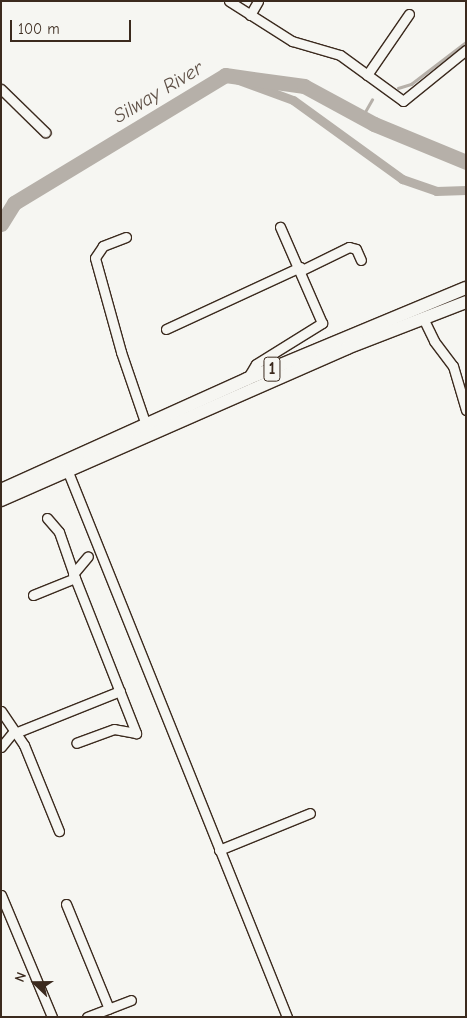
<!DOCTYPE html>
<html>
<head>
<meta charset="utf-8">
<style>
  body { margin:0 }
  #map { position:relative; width:467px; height:1018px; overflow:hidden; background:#f6f6f2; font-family:"Comic Neue",sans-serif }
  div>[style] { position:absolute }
  .stream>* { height:2.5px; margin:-1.25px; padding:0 1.25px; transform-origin:1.25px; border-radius:1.25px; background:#b6b0a9 }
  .canal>* { height:9px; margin:-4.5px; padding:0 4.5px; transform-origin:4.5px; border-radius:4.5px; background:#b6b0a9 }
  .river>* { height:15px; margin:-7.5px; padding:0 7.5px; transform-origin:7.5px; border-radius:7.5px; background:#b6b0a9 }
  .roads { filter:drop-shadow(1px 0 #3b2a1e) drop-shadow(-1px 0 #3b2a1e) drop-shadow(0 1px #3b2a1e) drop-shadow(0 -1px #3b2a1e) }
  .minor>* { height:9px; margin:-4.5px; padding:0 4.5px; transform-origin:4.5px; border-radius:4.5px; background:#f6f6f2 }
  .highway>* { height:12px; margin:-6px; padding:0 6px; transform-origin:6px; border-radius:6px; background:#f6f6f2 }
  span { translate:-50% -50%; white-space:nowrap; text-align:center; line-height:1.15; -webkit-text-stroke:4px #f6f6f2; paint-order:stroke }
  .shield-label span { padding:1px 4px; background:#f6f6f2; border:1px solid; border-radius:4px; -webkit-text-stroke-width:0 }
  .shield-label { font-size:18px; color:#3b2a1e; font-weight:700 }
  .water-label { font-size:20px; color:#605248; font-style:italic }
  .frame { position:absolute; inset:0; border:2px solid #3b2a1e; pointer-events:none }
  .north { position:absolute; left:10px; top:958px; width:50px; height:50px; -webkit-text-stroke:4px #f6f6f2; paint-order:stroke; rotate:292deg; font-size:14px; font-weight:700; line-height:20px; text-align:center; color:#3b2a1e }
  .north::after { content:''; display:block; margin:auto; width:18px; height:22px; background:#3b2a1e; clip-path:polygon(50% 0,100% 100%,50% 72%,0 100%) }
  .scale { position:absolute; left:10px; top:20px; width:121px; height:22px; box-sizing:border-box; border:2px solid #3b2a1e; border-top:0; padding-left:6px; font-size:15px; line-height:18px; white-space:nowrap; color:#3b2a1e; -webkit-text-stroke:4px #f6f6f2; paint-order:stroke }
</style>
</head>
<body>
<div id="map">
  <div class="stream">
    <div style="left:398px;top:88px;width:14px;rotate:-17deg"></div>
    <div style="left:411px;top:84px;width:69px;rotate:-37.4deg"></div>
    <div style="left:362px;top:117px;width:20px;rotate:-60deg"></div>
  </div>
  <div class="canal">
    <div style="left:225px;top:75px;width:72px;rotate:20.2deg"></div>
    <div style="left:293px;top:100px;width:135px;rotate:35.9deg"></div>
    <div style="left:402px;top:179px;width:36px;rotate:19deg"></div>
    <div style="left:436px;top:191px;width:30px;rotate:-2deg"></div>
  </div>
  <div class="river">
    <div style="left:1px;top:224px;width:25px;rotate:-58deg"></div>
    <div style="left:14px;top:203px;width:247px;rotate:-31.2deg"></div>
    <div style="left:225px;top:75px;width:80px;rotate:7.9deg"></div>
    <div style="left:304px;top:86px;width:80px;rotate:28.5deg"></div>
    <div style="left:374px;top:124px;width:100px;rotate:22.4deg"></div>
  </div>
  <div class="roads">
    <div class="minor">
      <div style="left:229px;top:1px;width:75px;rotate:32.4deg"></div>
      <div style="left:292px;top:41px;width:50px;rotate:16.3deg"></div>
      <div style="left:340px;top:55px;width:78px;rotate:36.1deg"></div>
      <div style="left:403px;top:101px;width:81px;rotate:-39deg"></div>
      <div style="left:250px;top:15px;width:16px;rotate:-60deg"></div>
      <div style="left:367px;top:75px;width:74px;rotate:-55.5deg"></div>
      <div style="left:1px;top:89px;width:62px;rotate:44.3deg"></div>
      <div style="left:126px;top:237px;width:25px;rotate:159deg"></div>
      <div style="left:103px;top:246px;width:14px;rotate:124deg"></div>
      <div style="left:95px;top:258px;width:98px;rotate:74.5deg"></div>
      <div style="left:121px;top:352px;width:77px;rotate:71.1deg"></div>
      <div style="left:302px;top:270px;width:52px;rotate:-26.1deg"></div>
      <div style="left:349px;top:247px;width:7px;rotate:16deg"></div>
      <div style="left:356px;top:249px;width:12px;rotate:66deg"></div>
      <div style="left:423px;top:318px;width:25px;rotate:64deg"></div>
      <div style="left:434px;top:341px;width:31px;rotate:53deg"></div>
      <div style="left:453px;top:366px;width:46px;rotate:73.5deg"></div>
      <div style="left:166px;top:329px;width:148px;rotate:-24.8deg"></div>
      <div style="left:247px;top:379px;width:17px;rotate:-59deg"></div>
      <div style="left:256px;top:364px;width:78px;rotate:-31.8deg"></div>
      <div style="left:322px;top:323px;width:105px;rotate:-113.6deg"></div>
      <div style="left:66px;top:467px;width:593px;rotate:68.11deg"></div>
      <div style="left:47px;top:518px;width:18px;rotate:49deg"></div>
      <div style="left:59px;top:532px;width:49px;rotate:70.8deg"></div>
      <div style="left:73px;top:574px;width:23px;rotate:-50deg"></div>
      <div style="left:33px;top:595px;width:45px;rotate:-22deg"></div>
      <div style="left:75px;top:578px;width:167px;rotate:68.5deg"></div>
      <div style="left:136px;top:733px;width:22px;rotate:-170deg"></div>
      <div style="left:114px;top:729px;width:40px;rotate:159.8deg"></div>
      <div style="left:1px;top:711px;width:41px;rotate:55.9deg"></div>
      <div style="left:24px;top:745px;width:93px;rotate:67.9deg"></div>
      <div style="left:15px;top:733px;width:113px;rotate:-21.8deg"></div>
      <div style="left:1px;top:747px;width:19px;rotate:-51deg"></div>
      <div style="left:219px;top:850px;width:98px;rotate:-22.1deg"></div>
      <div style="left:1px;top:895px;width:132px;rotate:67.3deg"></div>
      <div style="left:66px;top:904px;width:113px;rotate:67.7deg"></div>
      <div style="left:87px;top:1017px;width:47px;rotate:-21.1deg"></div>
    </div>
    <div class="highway">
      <div style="left:1px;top:490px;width:270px;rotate:-24.3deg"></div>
      <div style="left:247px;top:379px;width:237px;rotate:-22.6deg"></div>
      <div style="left:1px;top:500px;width:378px;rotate:-23.7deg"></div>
      <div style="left:347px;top:348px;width:128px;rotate:-21.1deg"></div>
    </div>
  </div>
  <div class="shield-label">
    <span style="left:272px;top:369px">1</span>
  </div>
  <div class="water-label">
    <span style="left:158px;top:92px;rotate:-31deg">Silway River</span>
  </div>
  <div class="frame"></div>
  <div class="north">N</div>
  <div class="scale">100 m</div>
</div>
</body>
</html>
